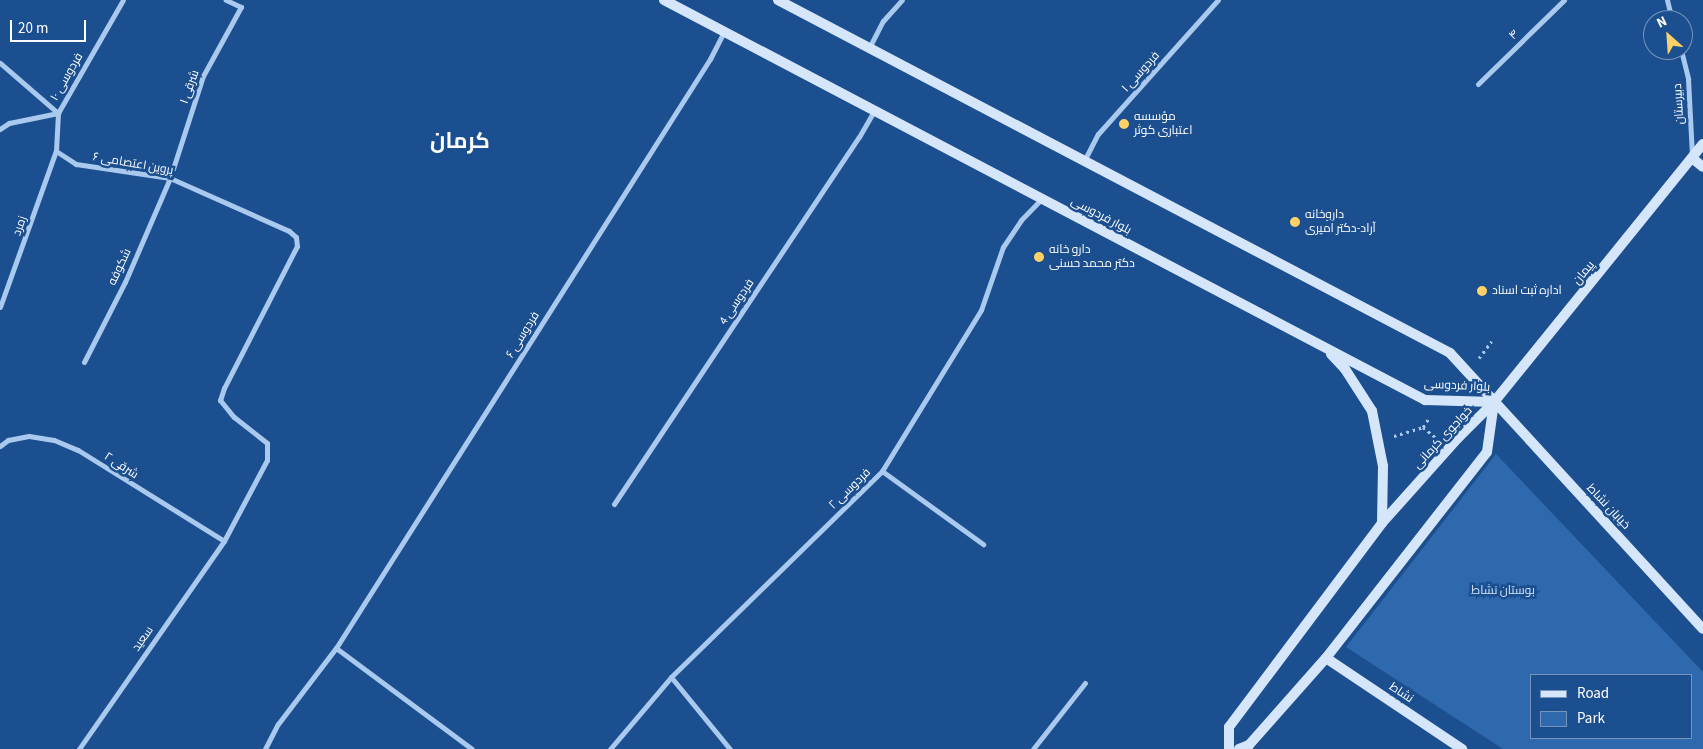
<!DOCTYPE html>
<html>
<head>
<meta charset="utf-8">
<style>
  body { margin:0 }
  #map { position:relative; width:1703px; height:749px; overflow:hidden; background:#1b4f8f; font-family:"Source Sans 3",Cairo,sans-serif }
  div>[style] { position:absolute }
  .green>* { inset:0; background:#2e69ad }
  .path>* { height:3px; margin-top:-1.5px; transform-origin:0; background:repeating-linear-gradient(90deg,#a9c9ee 0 2.5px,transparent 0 6.5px) }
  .street>* { height:5px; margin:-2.5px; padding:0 2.5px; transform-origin:2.5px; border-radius:2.5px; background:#a9c9ee }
  .secondary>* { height:10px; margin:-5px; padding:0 5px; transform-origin:5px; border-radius:5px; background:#d6e6fa }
  .dots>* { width:14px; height:14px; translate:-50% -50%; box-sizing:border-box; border:2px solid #1b4f8f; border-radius:50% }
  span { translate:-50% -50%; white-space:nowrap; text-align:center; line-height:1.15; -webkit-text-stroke:5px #1b4f8f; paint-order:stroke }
  .street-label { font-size:12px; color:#fff }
  .poi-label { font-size:12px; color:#fff }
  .left { translate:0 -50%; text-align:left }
  .park-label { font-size:12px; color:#cfe3fa }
  .town-label { font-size:22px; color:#fff; font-weight:700 }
  .legend { position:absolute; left:1530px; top:674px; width:162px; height:65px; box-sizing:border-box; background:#1b4f8f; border:1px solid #7695bc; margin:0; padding:6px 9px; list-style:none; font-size:15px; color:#fff }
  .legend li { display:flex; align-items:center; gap:10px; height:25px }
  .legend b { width:25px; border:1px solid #7695bc }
  .north { position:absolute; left:1643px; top:10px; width:50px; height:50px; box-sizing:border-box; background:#1b4f8f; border:1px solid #7695bc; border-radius:50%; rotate:334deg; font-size:14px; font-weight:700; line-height:20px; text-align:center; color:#fff }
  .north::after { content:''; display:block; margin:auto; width:18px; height:22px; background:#ffd166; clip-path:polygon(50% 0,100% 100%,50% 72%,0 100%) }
  .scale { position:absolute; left:10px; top:20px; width:76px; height:22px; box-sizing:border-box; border:2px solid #fff; border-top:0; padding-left:6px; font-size:15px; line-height:18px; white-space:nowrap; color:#fff; -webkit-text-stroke:4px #1b4f8f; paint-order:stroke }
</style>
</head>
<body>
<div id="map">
  <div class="green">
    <div style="clip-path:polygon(evenodd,1496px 454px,1703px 672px,1703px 749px,1503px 749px,1346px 647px,1496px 454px,1532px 675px,1692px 675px,1692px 738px,1532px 738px,1532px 675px)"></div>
  </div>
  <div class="path">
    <div style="left:1479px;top:358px;width:21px;rotate:-53deg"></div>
    <div style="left:1423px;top:427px;width:17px;rotate:40deg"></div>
    <div style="left:1394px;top:436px;width:30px;rotate:-17deg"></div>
    <div style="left:1423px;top:427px;width:11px;rotate:-56deg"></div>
  </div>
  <div class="street">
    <div style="left:1667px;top:0;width:21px;rotate:76deg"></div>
    <div style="left:869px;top:48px;width:30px;rotate:-63deg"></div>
    <div style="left:883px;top:21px;width:28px;rotate:-48deg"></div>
    <div style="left:1681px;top:50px;width:30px;rotate:76deg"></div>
    <div style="left:1688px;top:79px;width:76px;rotate:87deg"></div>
    <div style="left:0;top:63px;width:77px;rotate:40.8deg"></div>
    <div style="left:58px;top:113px;width:130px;rotate:-60.1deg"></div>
    <div style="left:1478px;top:84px;width:120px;rotate:-44.3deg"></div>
    <div style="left:0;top:129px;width:11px;rotate:-34deg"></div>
    <div style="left:9px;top:123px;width:50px;rotate:-11.5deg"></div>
    <div style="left:58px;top:113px;width:38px;rotate:93deg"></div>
    <div style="left:56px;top:151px;width:24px;rotate:33deg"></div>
    <div style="left:76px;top:164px;width:95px;rotate:8.5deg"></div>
    <div style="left:170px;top:178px;width:130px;rotate:24deg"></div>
    <div style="left:289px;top:231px;width:9px;rotate:41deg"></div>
    <div style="left:296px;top:237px;width:9px;rotate:84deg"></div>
    <div style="left:297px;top:246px;width:160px;rotate:117.2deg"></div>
    <div style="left:224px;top:388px;width:13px;rotate:108deg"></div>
    <div style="left:220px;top:400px;width:22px;rotate:51deg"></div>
    <div style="left:234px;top:417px;width:42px;rotate:38.2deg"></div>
    <div style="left:267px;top:443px;width:17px;rotate:90deg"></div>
    <div style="left:267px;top:460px;width:92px;rotate:118deg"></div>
    <div style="left:224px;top:541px;width:254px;rotate:124.9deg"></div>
    <div style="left:1084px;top:161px;width:30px;rotate:-63deg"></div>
    <div style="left:1098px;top:134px;width:180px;rotate:-48.2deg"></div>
    <div style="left:0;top:307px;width:166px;rotate:-70.3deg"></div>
    <div style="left:84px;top:362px;width:90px;rotate:-62.9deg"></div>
    <div style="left:125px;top:282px;width:113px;rotate:-66.6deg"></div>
    <div style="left:170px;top:178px;width:107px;rotate:-72.1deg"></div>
    <div style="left:203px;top:76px;width:79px;rotate:-61.2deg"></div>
    <div style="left:241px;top:7px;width:17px;rotate:-155deg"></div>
    <div style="left:0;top:446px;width:10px;rotate:-37deg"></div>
    <div style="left:8px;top:440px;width:21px;rotate:-11deg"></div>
    <div style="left:29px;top:436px;width:25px;rotate:9deg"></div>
    <div style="left:54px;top:440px;width:26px;rotate:23deg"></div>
    <div style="left:78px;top:450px;width:172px;rotate:31.9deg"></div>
    <div style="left:882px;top:471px;width:125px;rotate:35.9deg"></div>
    <div style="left:614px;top:504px;width:441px;rotate:-56.3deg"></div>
    <div style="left:859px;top:137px;width:30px;rotate:-60deg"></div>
    <div style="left:336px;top:648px;width:169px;rotate:36.6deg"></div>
    <div style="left:671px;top:677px;width:93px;rotate:50.7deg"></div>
    <div style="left:265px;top:749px;width:28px;rotate:-63deg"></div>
    <div style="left:278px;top:724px;width:96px;rotate:-52.7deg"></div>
    <div style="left:336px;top:648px;width:698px;rotate:-57.59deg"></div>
    <div style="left:710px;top:59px;width:30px;rotate:-63deg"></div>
    <div style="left:610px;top:749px;width:94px;rotate:-49.7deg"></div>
    <div style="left:671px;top:677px;width:295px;rotate:-44.3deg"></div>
    <div style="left:882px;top:471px;width:189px;rotate:-58.4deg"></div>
    <div style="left:981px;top:310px;width:67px;rotate:-70.8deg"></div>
    <div style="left:1003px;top:247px;width:32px;rotate:-56deg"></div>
    <div style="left:1021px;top:220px;width:29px;rotate:-46deg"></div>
    <div style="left:1033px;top:749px;width:84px;rotate:-51.8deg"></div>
  </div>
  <div class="secondary">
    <div style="left:664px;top:0;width:860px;rotate:27.73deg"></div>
    <div style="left:1425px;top:400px;width:69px;rotate:1.7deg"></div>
    <div style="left:778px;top:0;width:759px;rotate:27.71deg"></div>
    <div style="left:1450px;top:353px;width:374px;rotate:47.5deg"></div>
    <div style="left:1692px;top:158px;width:14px;rotate:39deg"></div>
    <div style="left:1331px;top:354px;width:21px;rotate:47deg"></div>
    <div style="left:1345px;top:369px;width:50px;rotate:57.3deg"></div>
    <div style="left:1372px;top:411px;width:56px;rotate:78.7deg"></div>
    <div style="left:1383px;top:466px;width:57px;rotate:91deg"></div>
    <div style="left:1326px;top:658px;width:164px;rotate:33.8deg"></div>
    <div style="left:1229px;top:749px;width:22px;rotate:-90deg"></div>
    <div style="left:1229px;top:727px;width:255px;rotate:-53.1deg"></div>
    <div style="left:1382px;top:523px;width:114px;rotate:-48.2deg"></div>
    <div style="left:1458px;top:438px;width:51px;rotate:-45deg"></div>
    <div style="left:1494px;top:402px;width:332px;rotate:-51deg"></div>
    <div style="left:1239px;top:749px;width:11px;rotate:-22deg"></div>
    <div style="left:1249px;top:745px;width:116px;rotate:-48.5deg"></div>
    <div style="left:1326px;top:658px;width:261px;rotate:-52deg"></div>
    <div style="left:1487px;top:452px;width:50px;rotate:-82deg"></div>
  </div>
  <div class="dots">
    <div style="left:1124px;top:124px;background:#ffd166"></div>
    <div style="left:1295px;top:222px;background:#ffd166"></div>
    <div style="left:1039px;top:257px;background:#ffd166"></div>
    <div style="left:1482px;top:291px;background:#ffd166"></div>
  </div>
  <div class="street-label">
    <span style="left:1514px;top:35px;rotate:-44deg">۴</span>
    <span style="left:1141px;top:72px;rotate:-48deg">فردوسی ۱</span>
    <span style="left:67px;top:77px;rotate:-60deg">فردوسی ۱۰</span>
    <span style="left:190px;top:87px;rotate:-70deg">شرقی ۱</span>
    <span style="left:1679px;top:104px;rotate:-93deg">دبیرستان</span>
    <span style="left:133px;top:164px;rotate:10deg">پروین اعتصامی ۶</span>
    <span style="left:1101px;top:216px;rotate:28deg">بلوار فردوسی</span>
    <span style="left:20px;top:226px;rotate:-71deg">زمرد</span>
    <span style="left:120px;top:267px;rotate:-65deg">شکوفه</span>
    <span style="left:1584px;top:273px;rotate:-51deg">پیمان</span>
    <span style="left:737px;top:302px;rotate:-56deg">فردوسی 4</span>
    <span style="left:523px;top:335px;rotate:-58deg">فردوسی ۶</span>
    <span style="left:1457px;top:386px;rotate:3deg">بلوار فردوسی</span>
    <span style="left:1443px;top:438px;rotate:-47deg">خواجوی کرمانی</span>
    <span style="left:121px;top:466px;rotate:33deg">شرقی ۲</span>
    <span style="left:850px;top:489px;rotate:-44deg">فردوسی ۲</span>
    <span style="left:1608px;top:507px;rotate:47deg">خیابان نشاط</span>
    <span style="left:143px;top:639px;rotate:-55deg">سعید</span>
    <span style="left:1401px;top:693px;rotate:34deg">نشاط</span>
  </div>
  <div class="poi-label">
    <span class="left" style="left:1134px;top:124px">مؤسسه<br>اعتباری کوثر</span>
    <span class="left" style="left:1305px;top:222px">داروخانه<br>آراد-دکتر امیری</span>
    <span class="left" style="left:1049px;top:257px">دارو خانه<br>دکتر محمد حسنی</span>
    <span class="left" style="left:1492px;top:291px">اداره ثبت اسناد</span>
  </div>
  <div class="park-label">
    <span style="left:1503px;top:591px">بوستان نشاط</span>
  </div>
  <div class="town-label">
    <span style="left:460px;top:142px">کرمان</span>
  </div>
  <ul class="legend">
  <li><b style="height:6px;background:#d6e6fa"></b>Road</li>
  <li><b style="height:14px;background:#2e69ad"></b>Park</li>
  </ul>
  <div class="north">N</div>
  <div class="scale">20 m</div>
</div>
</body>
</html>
